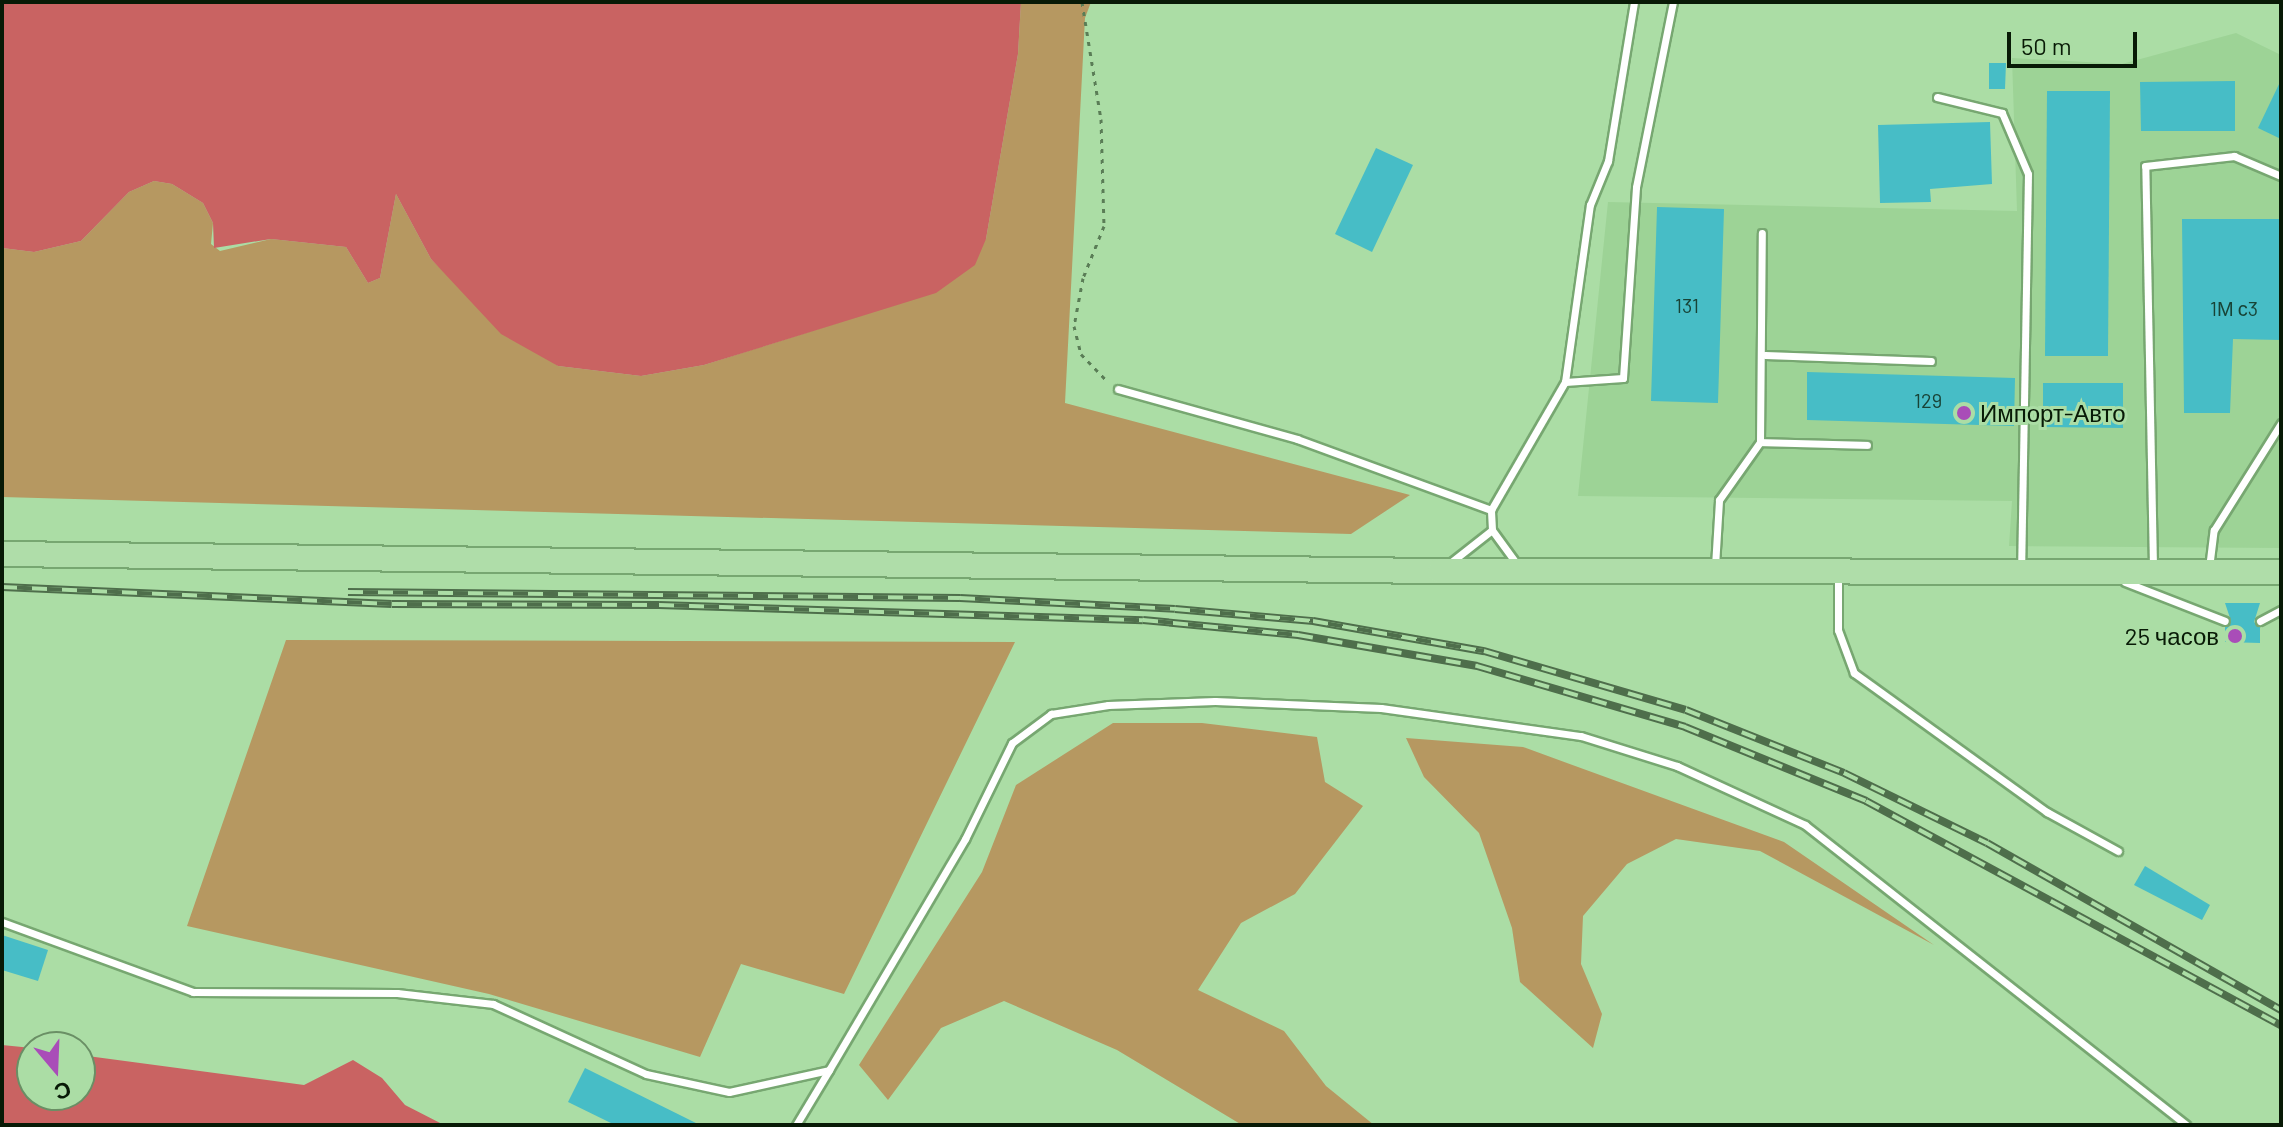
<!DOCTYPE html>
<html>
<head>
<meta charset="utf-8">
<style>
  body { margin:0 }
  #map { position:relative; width:2283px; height:1127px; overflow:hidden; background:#abdda5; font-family:Barlow,sans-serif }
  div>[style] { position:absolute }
  .built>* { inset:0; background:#9dd396 }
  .green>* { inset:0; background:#b69861 }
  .water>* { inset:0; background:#c96362 }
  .building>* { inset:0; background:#47bdc6 }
  .path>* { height:3px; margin-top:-1.5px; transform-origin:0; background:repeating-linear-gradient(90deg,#5a7d56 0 4px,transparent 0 10px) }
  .roads { filter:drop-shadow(2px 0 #77a771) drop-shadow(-2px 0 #77a771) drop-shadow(0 2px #77a771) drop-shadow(0 -2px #77a771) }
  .lane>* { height:7px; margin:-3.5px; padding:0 3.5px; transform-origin:3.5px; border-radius:3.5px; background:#fff }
  .primary>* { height:24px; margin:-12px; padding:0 12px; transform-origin:12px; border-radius:12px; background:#afdda9 }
  .rail>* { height:8px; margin-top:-4px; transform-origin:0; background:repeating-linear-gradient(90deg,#abdda5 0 15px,#4e6e4b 0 30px); box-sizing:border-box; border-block:2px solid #4e6e4b }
  .dots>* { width:22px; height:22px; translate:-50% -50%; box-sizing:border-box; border:4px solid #abdda5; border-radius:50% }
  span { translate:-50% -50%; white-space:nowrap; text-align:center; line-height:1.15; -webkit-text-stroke:6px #abdda5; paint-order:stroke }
  .number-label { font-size:20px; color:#184336 }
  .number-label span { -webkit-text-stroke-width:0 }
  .poi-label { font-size:24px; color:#081a06 }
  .left { translate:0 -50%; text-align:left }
  .right { translate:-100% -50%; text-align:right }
  .frame { position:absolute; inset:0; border:4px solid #081a06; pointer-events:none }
  .north { position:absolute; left:16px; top:1031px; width:80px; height:80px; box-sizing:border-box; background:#abdda5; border:2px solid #6a8f65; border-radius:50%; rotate:161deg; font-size:22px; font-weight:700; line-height:32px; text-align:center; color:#081a06 }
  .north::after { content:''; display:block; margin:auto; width:28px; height:36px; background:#a94db8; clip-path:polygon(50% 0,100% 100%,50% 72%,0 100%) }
  .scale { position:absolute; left:2007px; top:32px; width:130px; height:36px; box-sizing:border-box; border:4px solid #081a06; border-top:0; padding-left:10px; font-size:24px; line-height:28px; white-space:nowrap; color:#081a06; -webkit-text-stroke:6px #abdda5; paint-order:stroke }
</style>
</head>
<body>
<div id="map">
  <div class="built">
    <div style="clip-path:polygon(2236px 33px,2281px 55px,2281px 548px,2009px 546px,2012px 501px,1578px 496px,1608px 202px,2017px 211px,2012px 58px,2122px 64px)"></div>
  </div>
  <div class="green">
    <div style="clip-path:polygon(1021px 2px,1091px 2px,1085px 18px,1065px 403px,1410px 495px,1351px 534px,2px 497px,2px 248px,34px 252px,81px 241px,129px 192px,154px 181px,172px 184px,203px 203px,213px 223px,211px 244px,220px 251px,271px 239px,346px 247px,368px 283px,380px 278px,396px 194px,431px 259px,464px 292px,558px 366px,641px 376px,704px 365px,878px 310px,986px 239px,1018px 54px)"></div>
    <div style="clip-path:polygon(286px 640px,1015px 642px,844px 994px,741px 964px,700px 1057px,489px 994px,187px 926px)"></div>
    <div style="clip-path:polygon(1113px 723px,1202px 723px,1317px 737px,1325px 782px,1363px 806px,1295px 894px,1241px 923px,1198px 990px,1284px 1031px,1326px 1086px,1374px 1125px,1242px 1125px,1117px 1050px,1004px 1001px,941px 1028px,888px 1100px,859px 1065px,982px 872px,1016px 785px)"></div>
    <div style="clip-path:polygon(1406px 738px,1523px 747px,1784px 842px,1934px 945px,1760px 851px,1676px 839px,1627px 864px,1583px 916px,1581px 964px,1602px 1014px,1593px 1048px,1520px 982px,1512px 928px,1479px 833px,1424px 777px)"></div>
  </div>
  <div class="water">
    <div style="clip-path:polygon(2px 2px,1021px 2px,1018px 54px,986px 239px,975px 265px,936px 293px,704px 365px,641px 376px,558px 366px,501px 334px,431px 259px,396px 194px,380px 278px,368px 283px,346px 247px,271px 239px,214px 248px,213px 223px,203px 203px,172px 184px,154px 181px,129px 192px,81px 241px,34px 252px,2px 248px)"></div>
    <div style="clip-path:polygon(2px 1045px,32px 1048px,32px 1095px,80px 1095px,80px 1055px,304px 1085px,353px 1060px,382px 1078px,405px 1105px,444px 1125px,2px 1125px)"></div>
  </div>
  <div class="building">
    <div style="clip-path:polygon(1989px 63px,2006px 63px,2005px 89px,1989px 89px)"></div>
    <div style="clip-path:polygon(2281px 80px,2281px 139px,2258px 128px)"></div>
    <div style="clip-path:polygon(2235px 81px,2235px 131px,2141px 131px,2140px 82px)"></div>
    <div style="clip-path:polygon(2047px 91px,2110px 91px,2108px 356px,2045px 356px)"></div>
    <div style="clip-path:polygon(1990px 122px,1992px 184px,1930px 189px,1931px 202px,1880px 203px,1878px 125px)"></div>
    <div style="clip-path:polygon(1376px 148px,1413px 165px,1372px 252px,1335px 234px)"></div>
    <div style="clip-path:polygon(1657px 207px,1724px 209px,1718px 403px,1651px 401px)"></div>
    <div style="clip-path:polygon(2182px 219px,2281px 219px,2281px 340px,2233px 339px,2230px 413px,2184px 413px)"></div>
    <div style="clip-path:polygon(1807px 372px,2015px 378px,2014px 426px,1807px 420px)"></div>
    <div style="clip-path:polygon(2043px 383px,2123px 383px,2123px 428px,2043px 427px)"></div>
    <div style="clip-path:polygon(2225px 603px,2260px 603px,2254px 622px,2260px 627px,2260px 643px,2225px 642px,2225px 627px,2231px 621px)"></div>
    <div style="clip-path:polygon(2145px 866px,2210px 905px,2202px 920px,2134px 885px)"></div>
    <div style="clip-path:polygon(2px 935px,48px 950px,38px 981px,2px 970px)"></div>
    <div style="clip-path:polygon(585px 1068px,700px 1125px,615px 1125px,568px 1102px)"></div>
  </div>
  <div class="path">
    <div style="left:1082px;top:2px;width:119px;rotate:80.8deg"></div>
    <div style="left:1101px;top:119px;width:107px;rotate:88.4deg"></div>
    <div style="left:1104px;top:226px;width:56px;rotate:112deg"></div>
    <div style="left:1083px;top:278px;width:49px;rotate:100.6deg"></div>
    <div style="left:1074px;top:326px;width:29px;rotate:76deg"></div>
    <div style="left:1081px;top:354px;width:40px;rotate:46deg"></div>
  </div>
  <div class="roads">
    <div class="lane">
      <div style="left:1937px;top:97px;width:67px;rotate:13.8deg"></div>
      <div style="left:2002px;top:113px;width:66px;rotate:66.9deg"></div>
      <div style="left:2028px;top:174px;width:392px;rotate:91deg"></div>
      <div style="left:1765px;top:355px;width:166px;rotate:2.1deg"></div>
      <div style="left:1565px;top:382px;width:58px;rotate:-3.9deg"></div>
      <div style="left:1623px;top:378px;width:191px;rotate:-86.1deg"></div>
      <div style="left:1636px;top:187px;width:189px;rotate:-78.7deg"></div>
      <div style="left:1118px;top:389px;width:186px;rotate:15.6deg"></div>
      <div style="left:1297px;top:439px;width:207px;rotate:20.1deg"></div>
      <div style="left:1760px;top:442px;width:107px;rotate:1.6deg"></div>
      <div style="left:1450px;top:563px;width:53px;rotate:-38.2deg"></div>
      <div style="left:1715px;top:566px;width:66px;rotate:-86.5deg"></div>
      <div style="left:1719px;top:500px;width:71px;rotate:-54.7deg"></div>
      <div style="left:1760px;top:442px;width:209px;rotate:-89.5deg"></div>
      <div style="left:1519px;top:567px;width:46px;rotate:-126.1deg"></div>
      <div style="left:1492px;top:530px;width:20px;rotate:-93deg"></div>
      <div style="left:1491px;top:510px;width:148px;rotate:-60deg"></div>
      <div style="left:1565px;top:382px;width:179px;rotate:-82deg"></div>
      <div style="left:1590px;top:205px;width:48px;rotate:-67.8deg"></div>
      <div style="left:1608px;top:161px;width:161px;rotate:-80.7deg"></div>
      <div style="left:2153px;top:567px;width:401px;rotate:-91.1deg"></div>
      <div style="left:2145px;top:166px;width:90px;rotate:-6.4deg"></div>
      <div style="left:2234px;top:156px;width:51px;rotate:23.1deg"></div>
      <div style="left:2209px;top:568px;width:38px;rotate:-83deg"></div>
      <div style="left:2214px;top:530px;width:126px;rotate:-57.9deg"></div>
      <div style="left:1838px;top:577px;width:53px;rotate:90deg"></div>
      <div style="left:1838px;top:630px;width:46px;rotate:69.6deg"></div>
      <div style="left:1854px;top:673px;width:238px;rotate:35.8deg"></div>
      <div style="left:2047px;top:812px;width:81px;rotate:28.8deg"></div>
      <div style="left:2125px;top:582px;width:107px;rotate:21.3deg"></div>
      <div style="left:2260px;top:621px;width:24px;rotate:-28deg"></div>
      <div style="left:2px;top:922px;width:203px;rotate:20.1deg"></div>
      <div style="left:193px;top:992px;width:204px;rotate:0.3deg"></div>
      <div style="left:397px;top:993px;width:97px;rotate:6.5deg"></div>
      <div style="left:493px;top:1004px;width:168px;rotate:24.6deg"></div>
      <div style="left:646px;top:1074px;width:85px;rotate:12.2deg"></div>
      <div style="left:729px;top:1092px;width:102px;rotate:-12.4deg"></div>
      <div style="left:829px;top:1070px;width:268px;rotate:-59.5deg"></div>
      <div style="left:965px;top:839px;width:107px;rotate:-63.9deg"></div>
      <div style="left:1012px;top:743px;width:49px;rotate:-36.6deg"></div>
      <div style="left:1051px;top:714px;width:58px;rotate:-9deg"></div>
      <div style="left:1108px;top:705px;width:107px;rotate:-2.1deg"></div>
      <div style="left:1215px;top:701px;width:166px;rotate:2.4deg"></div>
      <div style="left:1381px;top:708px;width:202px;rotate:8deg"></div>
      <div style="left:1581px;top:736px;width:101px;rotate:17.4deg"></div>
      <div style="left:1677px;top:766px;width:141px;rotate:24.7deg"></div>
      <div style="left:1805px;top:825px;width:485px;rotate:38.2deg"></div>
      <div style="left:796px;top:1125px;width:64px;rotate:-59deg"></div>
    </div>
    <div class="primary">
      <div style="left:2px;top:554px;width:1438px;rotate:0.68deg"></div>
      <div style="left:1440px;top:571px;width:841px;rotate:0.07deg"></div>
    </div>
  </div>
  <div class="rail">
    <div style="left:2px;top:587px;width:390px;rotate:2.5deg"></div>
    <div style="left:392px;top:604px;width:267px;rotate:0.2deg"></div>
    <div style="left:659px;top:605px;width:484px;rotate:1.8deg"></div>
    <div style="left:1143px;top:620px;width:156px;rotate:5.5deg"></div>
    <div style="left:1298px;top:635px;width:182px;rotate:9.8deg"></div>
    <div style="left:1477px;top:666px;width:217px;rotate:16.3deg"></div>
    <div style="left:1685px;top:727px;width:196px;rotate:22.2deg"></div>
    <div style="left:1866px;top:801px;width:472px;rotate:28.4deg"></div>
    <div style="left:348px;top:592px;width:612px;rotate:0.56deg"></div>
    <div style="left:960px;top:598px;width:215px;rotate:2.9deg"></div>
    <div style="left:1175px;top:609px;width:139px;rotate:5deg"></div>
    <div style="left:1313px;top:621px;width:174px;rotate:10deg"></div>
    <div style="left:1484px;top:651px;width:210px;rotate:16.3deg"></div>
    <div style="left:1686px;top:710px;width:170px;rotate:21.7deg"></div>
    <div style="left:1844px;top:773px;width:159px;rotate:26.1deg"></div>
    <div style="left:1987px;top:843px;width:338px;rotate:29.6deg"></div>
  </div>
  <div class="dots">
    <div style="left:1964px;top:413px;background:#a94db8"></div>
    <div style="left:2235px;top:636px;background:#a94db8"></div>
  </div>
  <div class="number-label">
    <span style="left:1687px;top:305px">131</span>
    <span style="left:2234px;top:308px">1М с3</span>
    <span style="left:1928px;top:400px">129</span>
  </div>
  <div class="poi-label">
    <span class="left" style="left:1980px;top:413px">Импорт-Авто</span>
    <span class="right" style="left:2219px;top:636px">25 часов</span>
  </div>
  <div class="frame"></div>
  <div class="north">С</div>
  <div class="scale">50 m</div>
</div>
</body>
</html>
